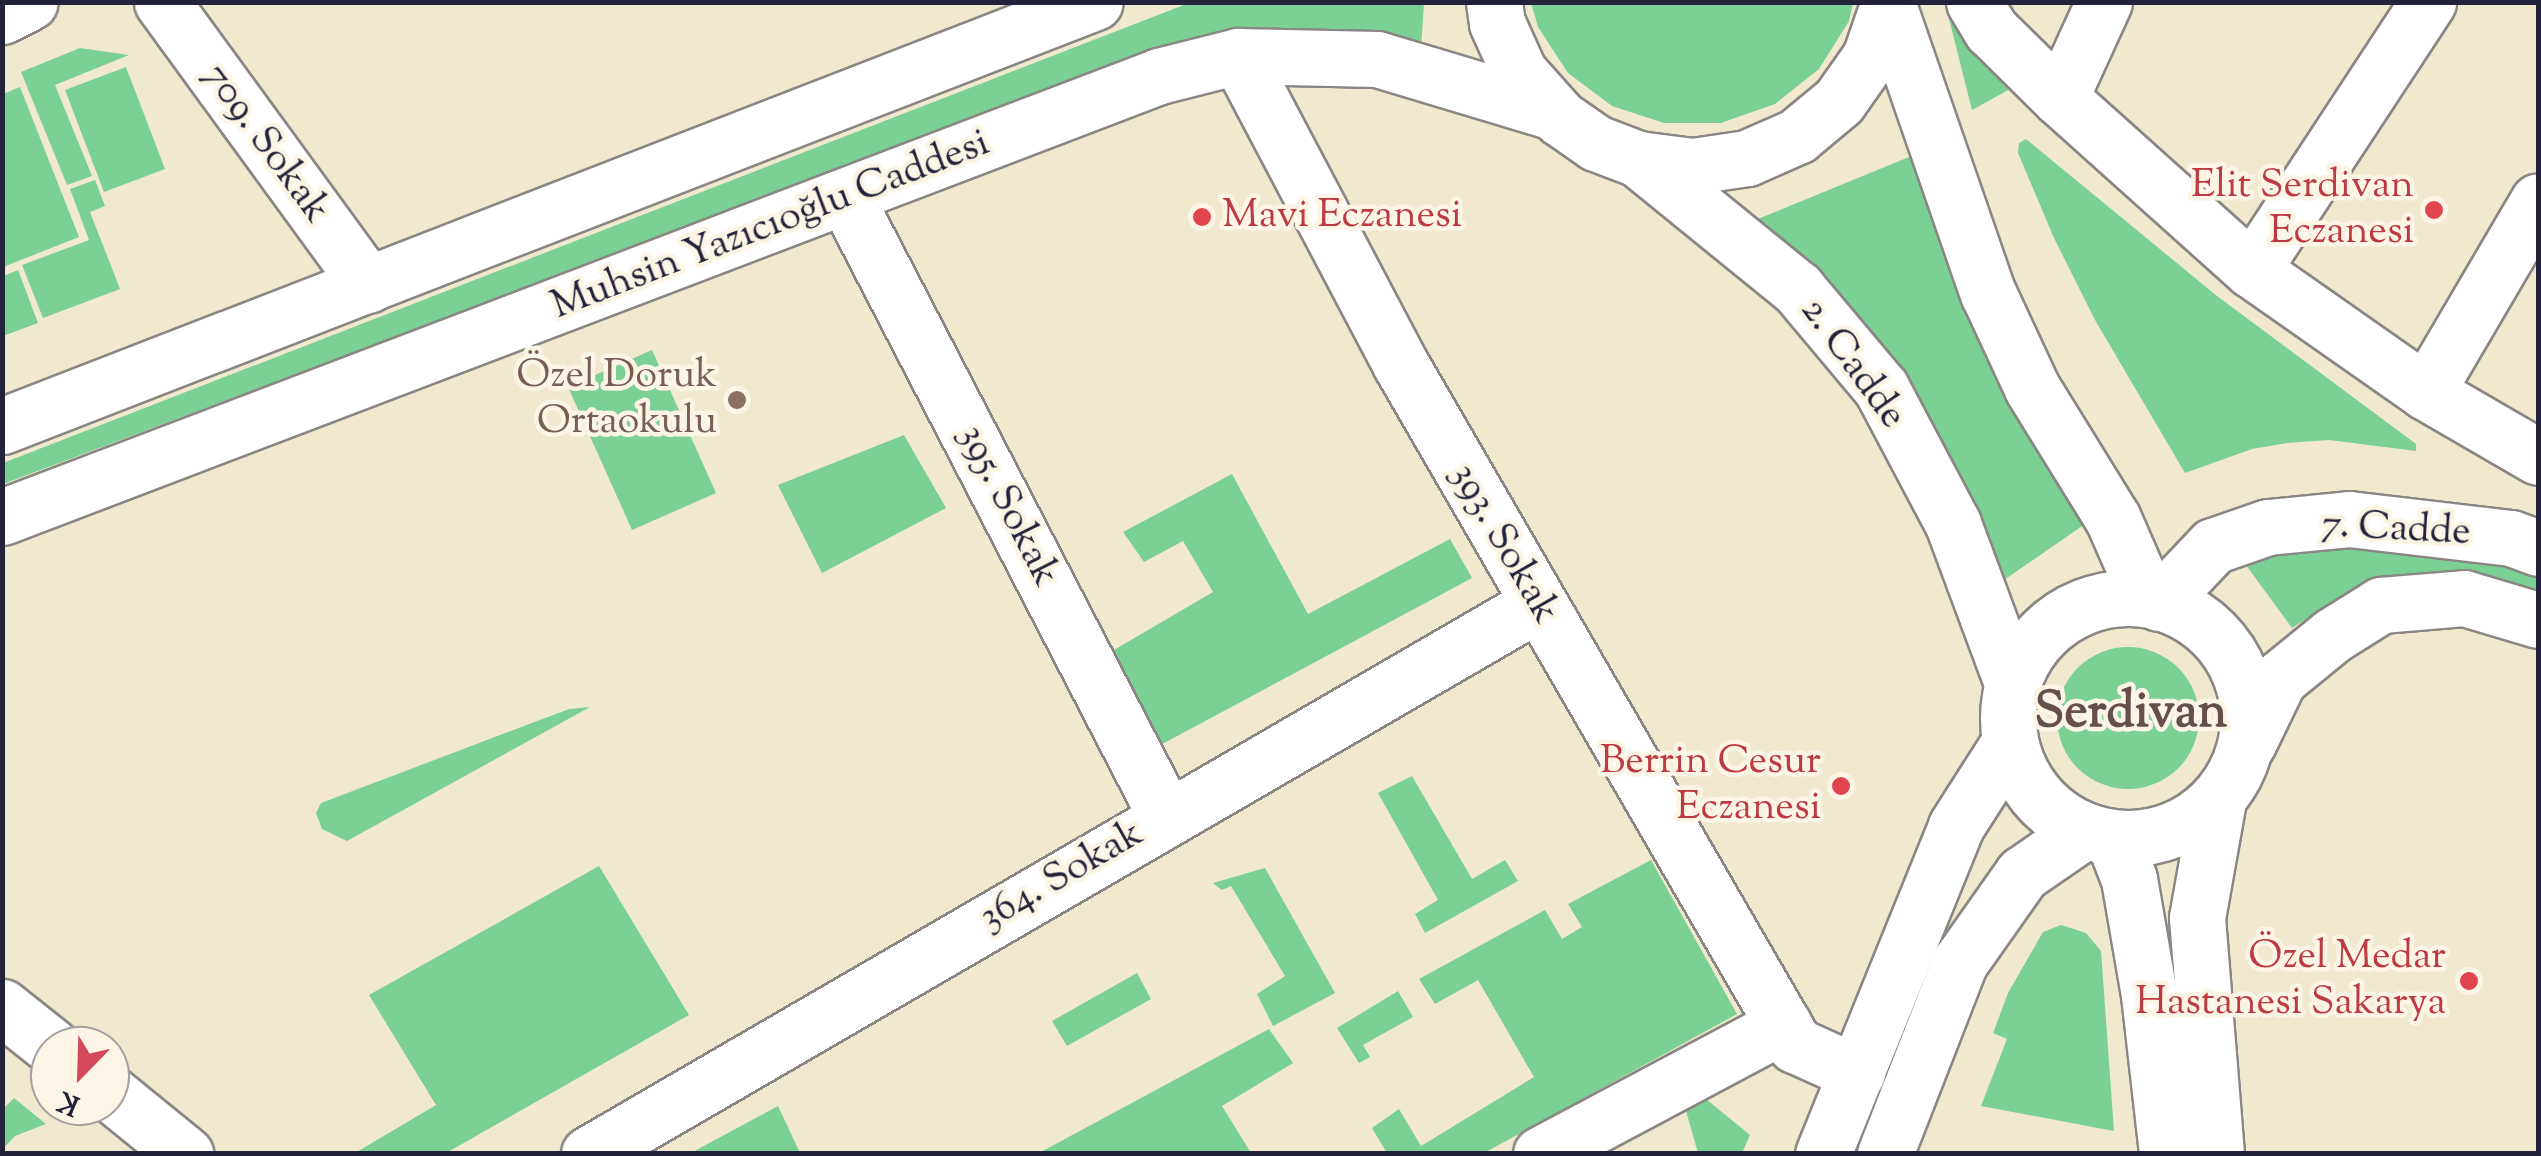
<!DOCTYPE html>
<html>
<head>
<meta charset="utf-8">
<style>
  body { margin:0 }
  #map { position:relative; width:2541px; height:1156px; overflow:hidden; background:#f0e9cd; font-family:"Sorts Mill Goudy",serif }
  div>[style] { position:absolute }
  .green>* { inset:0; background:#7bd094 }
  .round { border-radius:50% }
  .roads { filter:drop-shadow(2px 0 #898684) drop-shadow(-2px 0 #898684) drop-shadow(0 2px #898684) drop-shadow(0 -2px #898684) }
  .minor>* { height:55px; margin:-27.5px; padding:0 27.5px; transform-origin:27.5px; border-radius:27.5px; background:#fff }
  .major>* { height:55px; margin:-27.5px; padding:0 27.5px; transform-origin:27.5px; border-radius:27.5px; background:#fff }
  .major>.ring { margin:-27.5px; padding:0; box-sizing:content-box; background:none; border:55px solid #fff; border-radius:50% }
  .dots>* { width:28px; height:28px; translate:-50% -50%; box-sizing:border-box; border:5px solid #fcf5e5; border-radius:50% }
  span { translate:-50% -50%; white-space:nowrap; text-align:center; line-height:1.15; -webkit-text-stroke:9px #fcf5e5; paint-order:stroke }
  .street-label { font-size:40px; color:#22223b }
  .health-label { font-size:40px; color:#be3a42 }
  .right { translate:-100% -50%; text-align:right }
  .left { translate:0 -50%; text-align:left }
  .education-label { font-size:40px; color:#785e54 }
  .district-label { font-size:50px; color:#664f4b; font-weight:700 }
  .frame { position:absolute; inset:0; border:5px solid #22223b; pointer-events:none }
  .north { position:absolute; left:30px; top:1026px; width:100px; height:100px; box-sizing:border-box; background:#fcf5e5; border:2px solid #a5a1a1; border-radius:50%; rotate:203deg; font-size:28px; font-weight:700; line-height:40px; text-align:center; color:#22223b }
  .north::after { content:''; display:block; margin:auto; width:35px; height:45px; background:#d1495b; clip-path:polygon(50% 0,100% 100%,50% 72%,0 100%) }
</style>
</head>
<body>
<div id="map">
  <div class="green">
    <div style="clip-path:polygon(1189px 3px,1424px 3px,1421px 49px,1167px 48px,3px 484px,3px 463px)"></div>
    <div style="clip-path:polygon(1531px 3px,1531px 2px,1853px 3px,1849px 21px,1819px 69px,1775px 104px,1721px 123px,1664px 123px,1612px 106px,1568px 73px,1538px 27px)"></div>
    <div style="clip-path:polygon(1945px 3px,1966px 3px,1985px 48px,2010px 89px,1972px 110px)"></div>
    <div style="clip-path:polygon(80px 48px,129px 55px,55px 85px,92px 176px,67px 185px,21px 72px)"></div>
    <div style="clip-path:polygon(126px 67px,165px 169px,104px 192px,65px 90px)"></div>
    <div style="clip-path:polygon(20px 87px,79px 237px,3px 267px,3px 94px)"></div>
    <div style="clip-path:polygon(2026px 139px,2217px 296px,2416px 444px,2416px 451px,2329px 440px,2287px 443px,2252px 449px,2185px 473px,2095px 320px,2054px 238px,2018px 153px,2019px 143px)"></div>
    <div style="clip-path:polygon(1914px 155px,2085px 524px,2004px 580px,1980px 525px,1748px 223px)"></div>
    <div style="clip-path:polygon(95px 180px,105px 206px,90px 212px,120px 289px,43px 318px,22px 265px,89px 240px,70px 189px)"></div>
    <div style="clip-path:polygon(18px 270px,38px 323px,3px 336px,3px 276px)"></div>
    <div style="clip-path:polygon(652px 350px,716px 493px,632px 530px,568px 387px)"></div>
    <div style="clip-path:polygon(904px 435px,946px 508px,822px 573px,778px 485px)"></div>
    <div style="clip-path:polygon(1232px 474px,1308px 614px,1450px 539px,1472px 578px,1153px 749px,1102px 657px,1213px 592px,1183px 541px,1144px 562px,1123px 532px)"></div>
    <div style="clip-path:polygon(2334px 544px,2472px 555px,2538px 578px,2538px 599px,2367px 586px,2340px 597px,2292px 628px,2243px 561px)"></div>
    <div class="round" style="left:2057px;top:647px;width:142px;height:142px"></div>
    <div style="clip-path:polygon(590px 707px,347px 841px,322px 829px,316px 813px,321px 803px,569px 709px)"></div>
    <div style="clip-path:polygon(1412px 776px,1472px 879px,1505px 860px,1518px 881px,1425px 933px,1415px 914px,1438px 900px,1378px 793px)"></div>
    <div style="clip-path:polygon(1651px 860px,1737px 1014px,1484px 1153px,1387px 1153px,1372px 1128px,1399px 1109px,1421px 1146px,1534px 1077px,1478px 980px,1435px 1004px,1419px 979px,1545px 910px,1562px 939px,1582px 927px,1568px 904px)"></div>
    <div style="clip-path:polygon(599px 866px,689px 1015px,446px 1153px,355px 1153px,436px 1105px,369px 995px)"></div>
    <div style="clip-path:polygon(1265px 868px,1335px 993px,1273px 1026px,1257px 994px,1285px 976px,1231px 886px,1222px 890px,1213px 883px)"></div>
    <div style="clip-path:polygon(2061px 925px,2086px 933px,2101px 951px,2114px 1131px,1981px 1106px,2007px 1039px,1993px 1033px,2008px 993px,2043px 932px)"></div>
    <div style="clip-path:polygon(1137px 973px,1151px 999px,1067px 1046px,1052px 1021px)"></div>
    <div style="clip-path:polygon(1398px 991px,1413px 1017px,1363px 1045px,1370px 1057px,1359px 1063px,1337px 1028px)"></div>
    <div style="clip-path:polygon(1269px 1029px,1293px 1063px,1222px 1106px,1251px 1153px,1039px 1153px)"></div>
    <div style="clip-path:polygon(1701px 1095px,1750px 1135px,1742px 1153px,1698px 1153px,1684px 1104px)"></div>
    <div style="clip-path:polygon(14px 1098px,46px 1124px,15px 1136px,3px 1149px,3px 1109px)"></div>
    <div style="clip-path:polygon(778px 1106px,800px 1153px,691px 1153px)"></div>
  </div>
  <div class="roads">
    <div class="minor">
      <div style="left:162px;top:2px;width:350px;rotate:53.9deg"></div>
      <div style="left:2px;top:16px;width:31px;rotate:-27deg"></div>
      <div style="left:1238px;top:56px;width:349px;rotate:62.2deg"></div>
      <div style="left:1401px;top:365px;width:786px;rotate:59.91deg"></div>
      <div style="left:1795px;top:1045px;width:68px;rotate:24.3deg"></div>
      <div style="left:2060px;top:98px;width:106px;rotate:-65.4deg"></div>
      <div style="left:846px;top:198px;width:696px;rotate:62.62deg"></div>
      <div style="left:2252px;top:270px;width:321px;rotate:-56.7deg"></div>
      <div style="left:2426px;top:392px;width:221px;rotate:-59.6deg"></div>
      <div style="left:2113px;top:838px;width:44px;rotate:68.7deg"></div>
      <div style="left:2129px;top:879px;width:118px;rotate:80.2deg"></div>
      <div style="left:2149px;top:995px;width:160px;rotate:83.5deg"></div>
      <div style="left:2px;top:1007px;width:63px;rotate:38.5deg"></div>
      <div style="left:110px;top:1093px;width:97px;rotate:39.1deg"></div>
      <div style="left:589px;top:1154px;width:1096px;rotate:-30.12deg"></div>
      <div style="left:1541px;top:1154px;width:275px;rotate:-28deg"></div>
      <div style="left:2216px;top:1154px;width:237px;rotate:-94.6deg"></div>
      <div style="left:2197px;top:918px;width:120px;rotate:-79.9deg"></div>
    </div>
    <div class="major">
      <div style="left:1494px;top:2px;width:21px;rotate:82deg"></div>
      <div style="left:1497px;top:23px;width:54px;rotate:65.8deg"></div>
      <div style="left:1519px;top:72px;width:62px;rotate:48.3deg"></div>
      <div style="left:1560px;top:118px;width:44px;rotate:34.8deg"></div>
      <div style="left:1596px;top:143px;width:45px;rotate:20.9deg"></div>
      <div style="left:1638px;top:159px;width:55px;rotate:7.3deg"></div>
      <div style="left:1693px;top:166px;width:55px;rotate:-8.4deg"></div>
      <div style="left:1747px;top:158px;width:55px;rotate:-23.7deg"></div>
      <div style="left:1797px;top:136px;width:55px;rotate:-39.8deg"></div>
      <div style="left:1839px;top:101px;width:54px;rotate:-54.8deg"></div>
      <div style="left:1870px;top:57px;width:58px;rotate:-70.9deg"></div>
      <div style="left:1974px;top:2px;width:33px;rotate:59deg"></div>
      <div style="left:1991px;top:30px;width:97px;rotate:44.6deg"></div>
      <div style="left:2060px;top:98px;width:258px;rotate:41.9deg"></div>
      <div style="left:2252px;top:270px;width:213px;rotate:35deg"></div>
      <div style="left:2426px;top:392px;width:129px;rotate:30.1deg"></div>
      <div style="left:1888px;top:5px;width:305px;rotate:70.9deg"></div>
      <div style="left:1988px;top:293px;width:105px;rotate:65.1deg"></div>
      <div style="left:2032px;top:388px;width:154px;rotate:58.3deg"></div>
      <div style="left:2113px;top:519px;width:87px;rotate:66.4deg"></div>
      <div style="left:1638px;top:159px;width:205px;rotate:39.1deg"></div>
      <div style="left:1797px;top:288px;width:131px;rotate:50deg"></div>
      <div style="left:1881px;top:388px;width:154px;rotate:62.1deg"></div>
      <div style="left:1953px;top:524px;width:170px;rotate:69.6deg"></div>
      <div style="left:2px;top:426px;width:1172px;rotate:-21.2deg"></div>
      <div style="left:2px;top:517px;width:1238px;rotate:-20.86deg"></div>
      <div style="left:1159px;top:76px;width:81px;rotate:-14.2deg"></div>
      <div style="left:1238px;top:56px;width:139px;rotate:1.2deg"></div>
      <div style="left:1377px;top:59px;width:185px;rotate:16.7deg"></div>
      <div class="ring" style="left:2008px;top:598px;width:185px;height:185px"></div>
      <div style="left:2159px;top:603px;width:79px;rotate:-46.5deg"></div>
      <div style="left:2213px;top:546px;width:58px;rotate:-19.1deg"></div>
      <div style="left:2268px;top:527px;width:81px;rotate:-5.6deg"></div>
      <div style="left:2349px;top:519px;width:163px;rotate:6.7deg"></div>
      <div style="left:2511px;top:538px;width:29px;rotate:20deg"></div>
      <div style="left:2248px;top:743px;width:71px;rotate:-64.2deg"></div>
      <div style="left:2279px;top:679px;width:70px;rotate:-39.2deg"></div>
      <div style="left:2333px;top:635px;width:57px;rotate:-32deg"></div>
      <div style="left:2381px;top:605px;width:83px;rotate:-4.8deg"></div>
      <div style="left:2464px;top:598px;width:77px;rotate:16.6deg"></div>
      <div style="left:1823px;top:1154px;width:354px;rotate:-67.9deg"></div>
      <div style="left:1956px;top:826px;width:98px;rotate:-57.4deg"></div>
      <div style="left:1885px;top:1154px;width:206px;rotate:-68.7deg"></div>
      <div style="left:1960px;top:962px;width:108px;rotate:-54.8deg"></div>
      <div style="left:2022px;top:874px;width:75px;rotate:-34.7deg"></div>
    </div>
  </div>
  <div class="dots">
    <div style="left:2434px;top:210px;background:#e0444e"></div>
    <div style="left:1202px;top:217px;background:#e0444e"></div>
    <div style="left:737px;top:400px;background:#8d6e63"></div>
    <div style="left:1841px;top:786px;background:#e0444e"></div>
    <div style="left:2469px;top:981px;background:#e0444e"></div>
  </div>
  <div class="street-label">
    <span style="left:265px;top:144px;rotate:54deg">709. Sokak</span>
    <span style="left:771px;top:226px;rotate:-21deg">Muhsin Yazıcıoğlu Caddesi</span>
    <span style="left:1852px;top:364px;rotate:54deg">2. Cadde</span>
    <span style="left:1007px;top:506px;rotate:63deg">395. Sokak</span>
    <span style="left:2396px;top:530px;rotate:3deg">7. Cadde</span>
    <span style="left:1503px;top:544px;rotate:60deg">393. Sokak</span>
    <span style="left:1062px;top:877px;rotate:-30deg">364. Sokak</span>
  </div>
  <div class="health-label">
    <span class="right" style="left:2414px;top:210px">Elit Serdivan<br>Eczanesi</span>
    <span class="left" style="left:1222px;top:217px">Mavi Eczanesi</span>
    <span class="right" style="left:1821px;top:786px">Berrin Cesur<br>Eczanesi</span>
    <span class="right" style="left:2446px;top:981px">Özel Medar<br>Hastanesi Sakarya</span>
  </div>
  <div class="education-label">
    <span class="right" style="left:717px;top:400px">Özel Doruk<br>Ortaokulu</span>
  </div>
  <div class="district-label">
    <span style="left:2131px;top:715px">Serdivan</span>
  </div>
  <div class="frame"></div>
  <div class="north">K</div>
</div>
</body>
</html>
